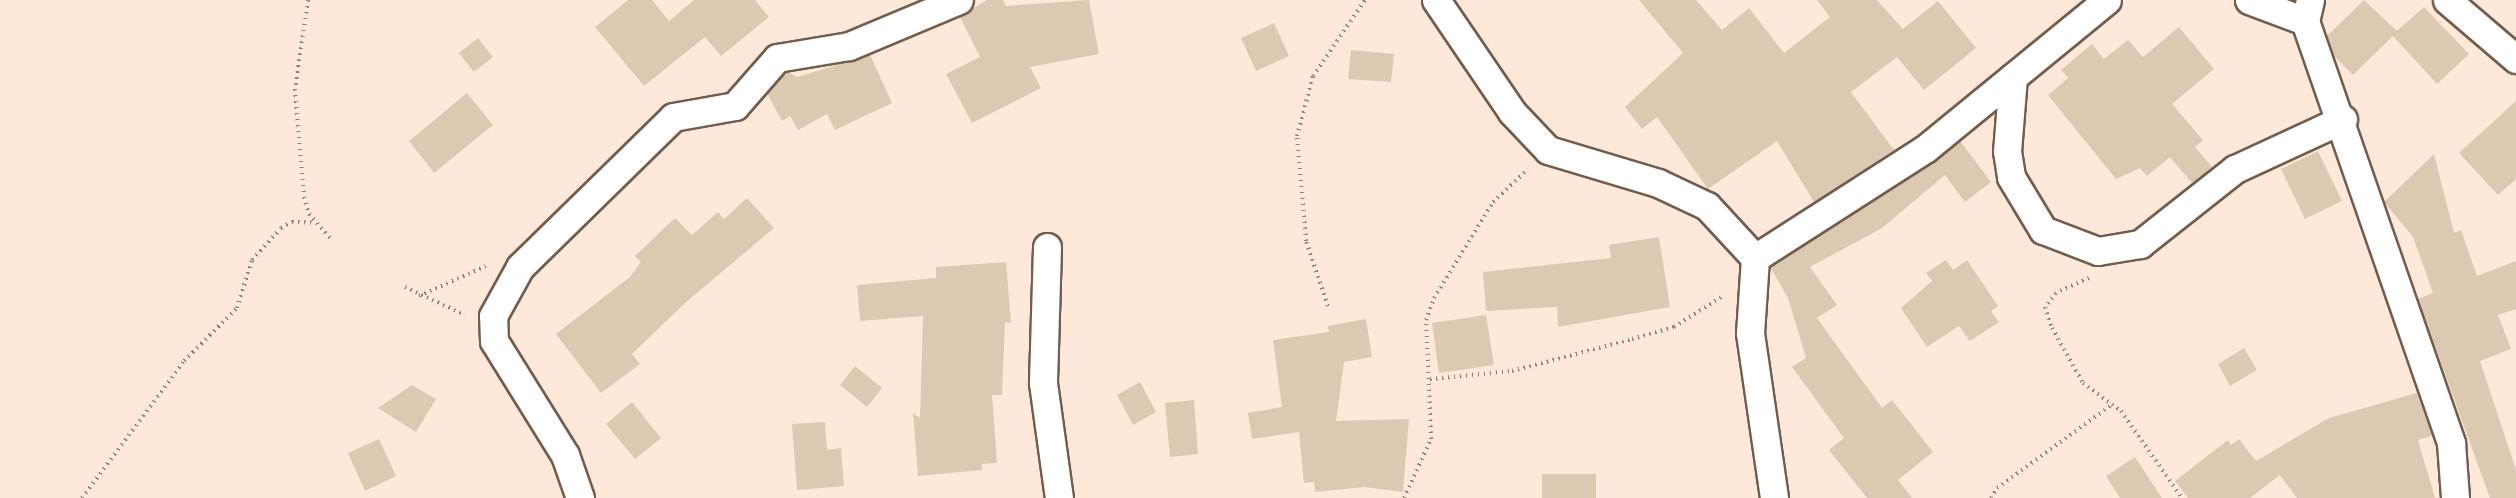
<!DOCTYPE html>
<html>
<head>
<meta charset="utf-8">
<style>
  body { margin:0 }
  #map { position:relative; width:2516px; height:498px; overflow:hidden; background:#fee8d9; font-family:Mulish,sans-serif }
  div>[style] { position:absolute }
  .building>* { inset:0; background:#dbcab1 }
  .path>* { height:4px; margin-top:-2px; transform-origin:0; background:repeating-linear-gradient(90deg,#918277 0 1.5px,transparent 0 6px) }
  .roads { filter:drop-shadow(2px 0 #735d4d) drop-shadow(-2px 0 #735d4d) drop-shadow(0 2px #735d4d) drop-shadow(0 -2px #735d4d) }
  .minor>* { height:27px; margin:-13.5px; padding:0 13.5px; transform-origin:13.5px; border-radius:13.5px; background:#fff }
  span { translate:-50% -50%; white-space:nowrap; text-align:center; line-height:1.15; -webkit-text-stroke:6px #fee8d9; paint-order:stroke }
</style>
</head>
<body>
<div id="map">
  <div class="building">
    <div style="clip-path:polygon(628px 0,652px 0,669px 21px,694px 0,755px 0,769px 17px,721px 56px,705px 37px,644px 86px,595px 27px)"></div>
    <div style="clip-path:polygon(987px 0,1003px 0,1006px 6px,1089px 0,1099px 54px,1030px 67px,1041px 88px,972px 123px,946px 74px,980px 57px,960px 17px)"></div>
    <div style="clip-path:polygon(1639px 0,1696px 0,1722px 30px,1749px 8px,1784px 53px,1830px 17px,1817px 0,1877px 0,1903px 29px,1938px 1px,1976px 48px,1924px 90px,1897px 57px,1851px 92px,1894px 150px,1814px 202px,1777px 141px,1708px 189px,1657px 117px,1642px 129px,1625px 107px,1683px 53px)"></div>
    <div style="clip-path:polygon(2364px 0,2397px 31px,2424px 7px,2469px 54px,2437px 84px,2393px 36px,2353px 75px,2334px 56px,2327px 36px)"></div>
    <div style="clip-path:polygon(1274px 23px,1289px 56px,1256px 71px,1241px 38px)"></div>
    <div style="clip-path:polygon(2179px 27px,2214px 69px,2172px 104px,2203px 140px,2195px 147px,2212px 167px,2192px 183px,2170px 157px,2147px 176px,2140px 168px,2116px 179px,2048px 95px,2068px 78px,2061px 70px,2092px 44px,2104px 59px,2128px 40px,2143px 57px)"></div>
    <div style="clip-path:polygon(478px 38px,493px 57px,474px 72px,459px 53px)"></div>
    <div style="clip-path:polygon(1351px 50px,1394px 54px,1391px 82px,1348px 79px)"></div>
    <div style="clip-path:polygon(870px 55px,892px 103px,835px 130px,827px 114px,798px 130px,790px 116px,782px 121px,767px 93px,788px 72px,797px 77px)"></div>
    <div style="clip-path:polygon(467px 93px,493px 125px,434px 173px,409px 141px)"></div>
    <div style="clip-path:polygon(2516px 101px,2516px 179px,2498px 195px,2459px 153px)"></div>
    <div style="clip-path:polygon(1960px 141px,1991px 182px,1965px 202px,1945px 175px,1882px 228px,1810px 267px,1837px 305px,1817px 318px,1882px 408px,1892px 400px,1933px 452px,1898px 480px,1912px 498px,1867px 498px,1829px 450px,1844px 438px,1792px 367px,1806px 358px,1788px 298px,1770px 267px)"></div>
    <div style="clip-path:polygon(2318px 151px,2342px 201px,2305px 219px,2281px 169px)"></div>
    <div style="clip-path:polygon(2434px 154px,2454px 233px,2461px 230px,2477px 276px,2516px 261px,2516px 309px,2498px 315px,2511px 349px,2480px 361px,2516px 470px,2516px 498px,2490px 498px,2418px 299px,2433px 293px,2413px 237px,2384px 202px)"></div>
    <div style="clip-path:polygon(747px 198px,774px 228px,685px 303px,632px 354px,640px 364px,601px 393px,556px 334px,630px 277px,641px 262px,635px 256px,675px 218px,692px 235px,718px 212px,724px 219px)"></div>
    <div style="clip-path:polygon(1659px 237px,1670px 307px,1558px 327px,1557px 307px,1486px 311px,1483px 272px,1611px 258px,1609px 245px)"></div>
    <div style="clip-path:polygon(1946px 260px,1953px 270px,1967px 260px,1998px 306px,1991px 311px,1999px 322px,1970px 341px,1959px 326px,1927px 347px,1901px 308px,1932px 281px,1926px 273px)"></div>
    <div style="clip-path:polygon(1006px 262px,1011px 323px,1005px 322px,1002px 395px,992px 395px,997px 463px,982px 464px,982px 470px,918px 476px,913px 413px,920px 418px,923px 316px,860px 321px,857px 285px,936px 278px,936px 267px)"></div>
    <div style="clip-path:polygon(1486px 315px,1494px 365px,1439px 373px,1432px 323px)"></div>
    <div style="clip-path:polygon(1366px 319px,1372px 357px,1344px 362px,1336px 421px,1409px 419px,1403px 492px,1364px 487px,1315px 492px,1314px 482px,1304px 483px,1299px 432px,1252px 439px,1248px 413px,1282px 407px,1273px 340px,1329px 332px,1328px 326px)"></div>
    <div style="clip-path:polygon(2244px 348px,2257px 370px,2230px 386px,2218px 364px)"></div>
    <div style="clip-path:polygon(855px 366px,882px 388px,867px 407px,840px 385px)"></div>
    <div style="clip-path:polygon(1140px 382px,1156px 412px,1133px 425px,1117px 395px)"></div>
    <div style="clip-path:polygon(412px 385px,436px 399px,416px 432px,378px 408px)"></div>
    <div style="clip-path:polygon(2417px 393px,2432px 436px,2418px 440px,2435px 498px,2297px 498px,2280px 475px,2250px 498px,2188px 498px,2175px 481px,2228px 440px,2231px 445px,2239px 439px,2256px 461px,2329px 418px)"></div>
    <div style="clip-path:polygon(1194px 400px,1198px 454px,1170px 457px,1165px 403px)"></div>
    <div style="clip-path:polygon(632px 402px,661px 438px,635px 459px,606px 424px)"></div>
    <div style="clip-path:polygon(825px 422px,827px 450px,841px 448px,844px 486px,797px 490px,792px 424px)"></div>
    <div style="clip-path:polygon(379px 439px,396px 476px,365px 491px,348px 453px)"></div>
    <div style="clip-path:polygon(2135px 457px,2162px 498px,2120px 498px,2106px 476px)"></div>
    <div style="clip-path:polygon(1542px 474px,1596px 474px,1596px 498px,1542px 498px)"></div>
  </div>
  <div class="path">
    <div style="left:308px;top:0;width:90px;rotate:98.3deg"></div>
    <div style="left:295px;top:89px;width:108px;rotate:85.2deg"></div>
    <div style="left:304px;top:197px;width:18px;rotate:74deg"></div>
    <div style="left:309px;top:214px;width:33px;rotate:49deg"></div>
    <div style="left:2089px;top:278px;width:36px;rotate:156deg"></div>
    <div style="left:2056px;top:293px;width:18px;rotate:128deg"></div>
    <div style="left:2045px;top:307px;width:22px;rotate:72deg"></div>
    <div style="left:2052px;top:328px;width:63px;rotate:60.6deg"></div>
    <div style="left:2083px;top:383px;width:47px;rotate:36.4deg"></div>
    <div style="left:2121px;top:411px;width:106px;rotate:55deg"></div>
    <div style="left:405px;top:287px;width:66px;rotate:25deg"></div>
    <div style="left:419px;top:296px;width:73px;rotate:-24.1deg"></div>
    <div style="left:1328px;top:306px;width:69px;rotate:-108.7deg"></div>
    <div style="left:1306px;top:241px;width:105px;rotate:-94.9deg"></div>
    <div style="left:1297px;top:136px;width:62px;rotate:-75.1deg"></div>
    <div style="left:1313px;top:76px;width:92px;rotate:-55.6deg"></div>
    <div style="left:1430px;top:379px;width:82px;rotate:-5.6deg"></div>
    <div style="left:1512px;top:371px;width:124px;rotate:-14.9deg"></div>
    <div style="left:1632px;top:339px;width:44px;rotate:-15.9deg"></div>
    <div style="left:1674px;top:327px;width:58px;rotate:-32.3deg"></div>
    <div style="left:82px;top:498px;width:171px;rotate:-53.3deg"></div>
    <div style="left:184px;top:361px;width:75px;rotate:-45deg"></div>
    <div style="left:237px;top:308px;width:50px;rotate:-72.6deg"></div>
    <div style="left:252px;top:260px;width:43px;rotate:-47.8deg"></div>
    <div style="left:281px;top:228px;width:13px;rotate:-29deg"></div>
    <div style="left:292px;top:222px;width:23px;rotate:2deg"></div>
    <div style="left:1404px;top:498px;width:65px;rotate:-65.4deg"></div>
    <div style="left:1431px;top:439px;width:119px;rotate:-92.4deg"></div>
    <div style="left:1426px;top:320px;width:23px;rotate:-70deg"></div>
    <div style="left:1434px;top:298px;width:113px;rotate:-58.4deg"></div>
    <div style="left:1493px;top:202px;width:48px;rotate:-43.3deg"></div>
    <div style="left:1991px;top:498px;width:12px;rotate:-59deg"></div>
    <div style="left:1997px;top:488px;width:143px;rotate:-35.9deg"></div>
  </div>
  <div class="roads">
    <div class="minor">
      <div style="left:1436px;top:0;width:135px;rotate:55.8deg"></div>
      <div style="left:1512px;top:112px;width:52px;rotate:46.5deg"></div>
      <div style="left:1548px;top:150px;width:115px;rotate:16.7deg"></div>
      <div style="left:1658px;top:183px;width:54px;rotate:25.1deg"></div>
      <div style="left:1707px;top:206px;width:71px;rotate:47.3deg"></div>
      <div style="left:1755px;top:258px;width:202px;rotate:-32.7deg"></div>
      <div style="left:1925px;top:149px;width:235px;rotate:-39.3deg"></div>
      <div style="left:2249px;top:0;width:60px;rotate:20.6deg"></div>
      <div style="left:2310px;top:0;width:22px;rotate:103deg"></div>
      <div style="left:2305px;top:21px;width:447px;rotate:70.9deg"></div>
      <div style="left:2451px;top:443px;width:55px;rotate:85.8deg"></div>
      <div style="left:2447px;top:0;width:91px;rotate:40.5deg"></div>
      <div style="left:2013px;top:77px;width:74px;rotate:94.6deg"></div>
      <div style="left:2007px;top:151px;width:26px;rotate:81deg"></div>
      <div style="left:2011px;top:177px;width:62px;rotate:58.9deg"></div>
      <div style="left:2043px;top:230px;width:59px;rotate:20.9deg"></div>
      <div style="left:2098px;top:251px;width:43px;rotate:-9.5deg"></div>
      <div style="left:2140px;top:244px;width:121px;rotate:-38.3deg"></div>
      <div style="left:2235px;top:169px;width:119px;rotate:-24.8deg"></div>
      <div style="left:1047px;top:247px;width:136px;rotate:91.7deg"></div>
      <div style="left:1043px;top:383px;width:116px;rotate:82.1deg"></div>
      <div style="left:1755px;top:258px;width:75px;rotate:93.8deg"></div>
      <div style="left:1750px;top:333px;width:167px;rotate:81.7deg"></div>
      <div style="left:580px;top:498px;width:46px;rotate:-109.2deg"></div>
      <div style="left:565px;top:455px;width:134px;rotate:-121.9deg"></div>
      <div style="left:494px;top:341px;width:25px;rotate:-92deg"></div>
      <div style="left:493px;top:316px;width:56px;rotate:-61.1deg"></div>
      <div style="left:520px;top:267px;width:214px;rotate:-44.4deg"></div>
      <div style="left:673px;top:117px;width:63px;rotate:-10.1deg"></div>
      <div style="left:735px;top:106px;width:64px;rotate:-48.8deg"></div>
      <div style="left:777px;top:58px;width:73px;rotate:-9.5deg"></div>
      <div style="left:849px;top:46px;width:119px;rotate:-22.7deg"></div>
    </div>
  </div>
</div>
</body>
</html>
